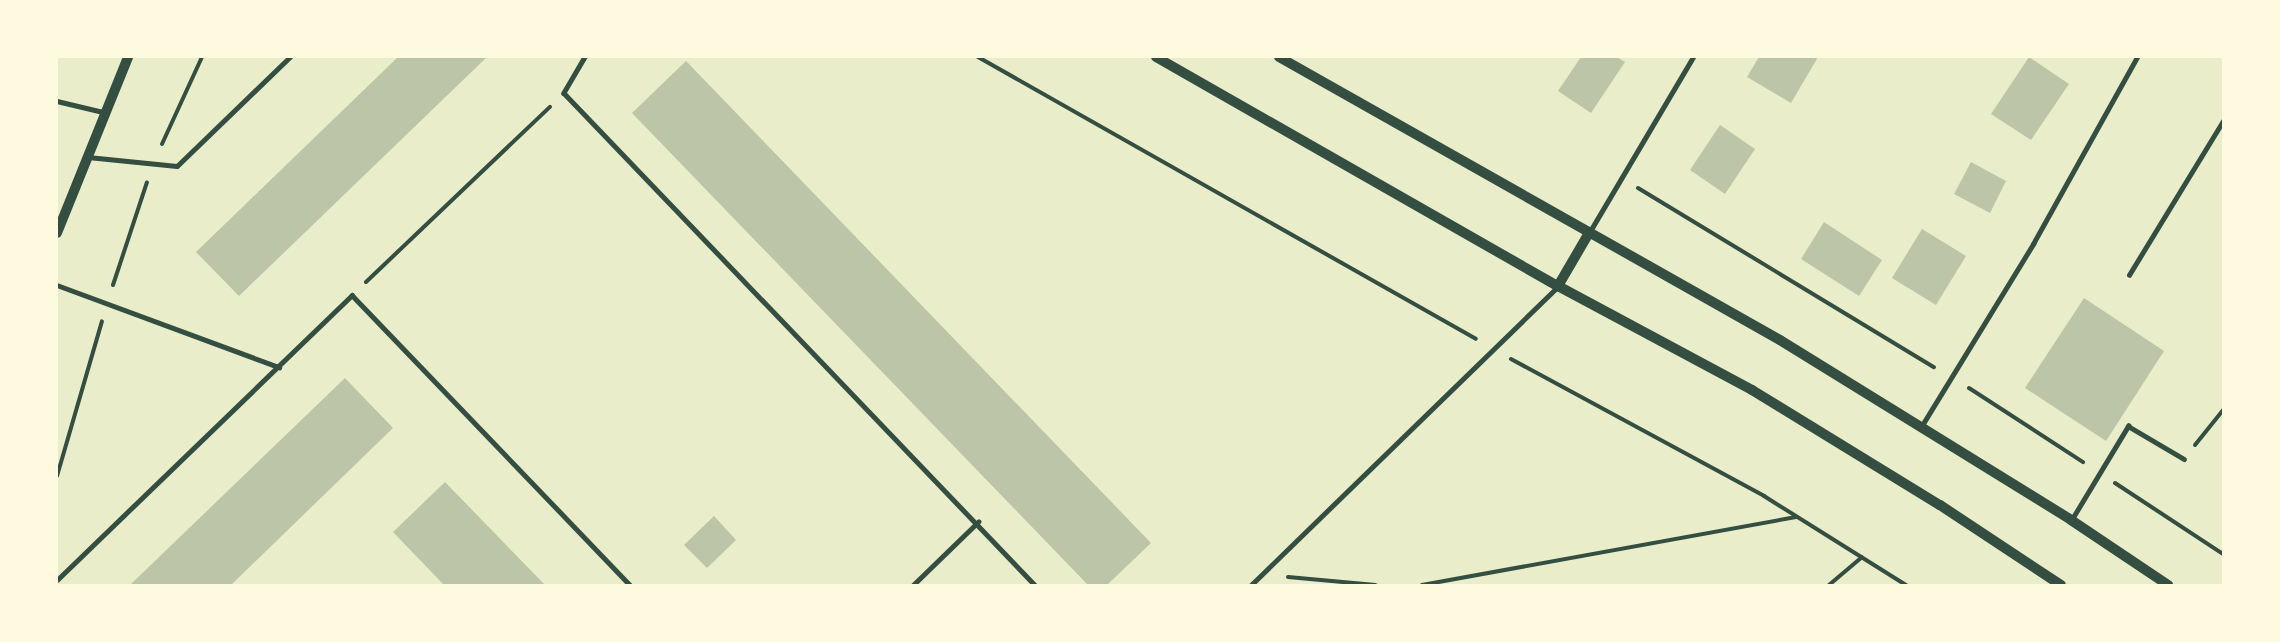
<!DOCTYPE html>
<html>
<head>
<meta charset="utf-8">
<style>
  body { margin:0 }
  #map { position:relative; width:2280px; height:642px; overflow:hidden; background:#e9edc9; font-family:Spectral,serif }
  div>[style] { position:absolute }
  .building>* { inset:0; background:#bcc5a7 }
  .path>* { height:4px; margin:-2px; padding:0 2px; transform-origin:2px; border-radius:2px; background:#344e41 }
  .service>* { height:4.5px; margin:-2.25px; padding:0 2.25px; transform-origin:2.25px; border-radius:2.25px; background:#344e41 }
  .tertiary>* { height:10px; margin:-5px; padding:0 5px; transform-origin:5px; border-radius:5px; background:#344e41 }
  span { translate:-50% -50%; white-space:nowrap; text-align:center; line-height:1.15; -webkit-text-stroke:4.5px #fefae0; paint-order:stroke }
  .frame { position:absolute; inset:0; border:58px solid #fefae0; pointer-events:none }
</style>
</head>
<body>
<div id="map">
  <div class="building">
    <div style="clip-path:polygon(398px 57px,487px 57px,239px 296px,196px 252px)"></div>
    <div style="clip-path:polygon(1581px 57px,1617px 57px,1625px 62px,1591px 113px,1558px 91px)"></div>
    <div style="clip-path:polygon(1759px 57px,1818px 57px,1791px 103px,1747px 77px)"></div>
    <div style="clip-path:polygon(2029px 57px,2069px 84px,2031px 140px,1991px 114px)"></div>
    <div style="clip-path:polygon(686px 61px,1151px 543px,1107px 585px,1088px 585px,632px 113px)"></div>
    <div style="clip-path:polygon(1720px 125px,1755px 149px,1725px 194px,1690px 170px)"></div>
    <div style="clip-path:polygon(1971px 162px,2006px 181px,1990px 213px,1954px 194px)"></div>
    <div style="clip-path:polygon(1824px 222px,1882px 260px,1859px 296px,1801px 259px)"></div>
    <div style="clip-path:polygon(1922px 229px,1966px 256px,1936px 305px,1892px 278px)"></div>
    <div style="clip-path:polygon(2084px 298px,2164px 351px,2106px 441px,2025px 388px)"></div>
    <div style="clip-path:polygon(345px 378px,393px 428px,231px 585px,130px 585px)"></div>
    <div style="clip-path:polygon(445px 482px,545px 585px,444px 585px,393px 532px)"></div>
    <div style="clip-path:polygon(714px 516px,736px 540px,707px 568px,684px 545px)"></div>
  </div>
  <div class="path">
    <div style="left:978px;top:57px;width:572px;rotate:29.52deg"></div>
    <div style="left:162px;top:144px;width:96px;rotate:-65.3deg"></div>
    <div style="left:1638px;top:188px;width:346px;rotate:31.2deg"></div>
    <div style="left:366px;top:282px;width:254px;rotate:-43.6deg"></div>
    <div style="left:113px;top:285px;width:108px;rotate:-71.7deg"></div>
    <div style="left:1511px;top:359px;width:288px;rotate:28.4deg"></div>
    <div style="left:1764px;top:496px;width:168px;rotate:32.1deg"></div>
    <div style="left:1969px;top:388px;width:136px;rotate:33deg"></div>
    <div style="left:2195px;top:445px;width:45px;rotate:-51.3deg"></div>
    <div style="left:57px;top:476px;width:161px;rotate:-73.8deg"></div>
    <div style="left:2115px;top:483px;width:129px;rotate:33.3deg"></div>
    <div style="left:1288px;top:577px;width:88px;rotate:5.2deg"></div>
    <div style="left:1422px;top:585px;width:380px;rotate:-10.3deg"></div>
    <div style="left:1829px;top:585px;width:43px;rotate:-40.3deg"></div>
  </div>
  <div class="service">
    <div style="left:585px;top:57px;width:42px;rotate:120.3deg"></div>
    <div style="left:564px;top:93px;width:681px;rotate:46.25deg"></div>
    <div style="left:57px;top:101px;width:47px;rotate:13.4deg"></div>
    <div style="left:88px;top:157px;width:89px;rotate:5.8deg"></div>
    <div style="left:177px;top:166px;width:157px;rotate:-44deg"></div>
    <div style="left:1589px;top:233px;width:204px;rotate:-59.4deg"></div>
    <div style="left:2129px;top:275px;width:180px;rotate:-58.6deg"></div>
    <div style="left:57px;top:285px;width:237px;rotate:20.3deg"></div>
    <div style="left:1921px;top:427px;width:215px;rotate:-58.5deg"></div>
    <div style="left:2033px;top:244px;width:214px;rotate:-60.9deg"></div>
    <div style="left:2072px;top:519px;width:109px;rotate:-58.9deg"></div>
    <div style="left:2128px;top:426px;width:65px;rotate:30.5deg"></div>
    <div style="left:57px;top:580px;width:410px;rotate:-44deg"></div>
    <div style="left:352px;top:295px;width:402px;rotate:46.2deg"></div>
    <div style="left:913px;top:585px;width:91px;rotate:-44.1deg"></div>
    <div style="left:1251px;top:585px;width:429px;rotate:-44.2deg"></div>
  </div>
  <div class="tertiary">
    <div style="left:1156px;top:57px;width:463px;rotate:29.7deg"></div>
    <div style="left:1558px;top:286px;width:220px;rotate:28.2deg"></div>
    <div style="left:1752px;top:390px;width:220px;rotate:31.5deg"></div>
    <div style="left:1940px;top:505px;width:145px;rotate:33.5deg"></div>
    <div style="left:1279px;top:57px;width:575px;rotate:29.46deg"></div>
    <div style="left:1780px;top:340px;width:342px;rotate:31.7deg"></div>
    <div style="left:2071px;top:520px;width:117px;rotate:33.8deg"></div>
    <div style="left:57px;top:233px;width:190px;rotate:-68deg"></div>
    <div style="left:1558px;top:286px;width:61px;rotate:-59.7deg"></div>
  </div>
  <div class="frame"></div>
</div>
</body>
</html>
